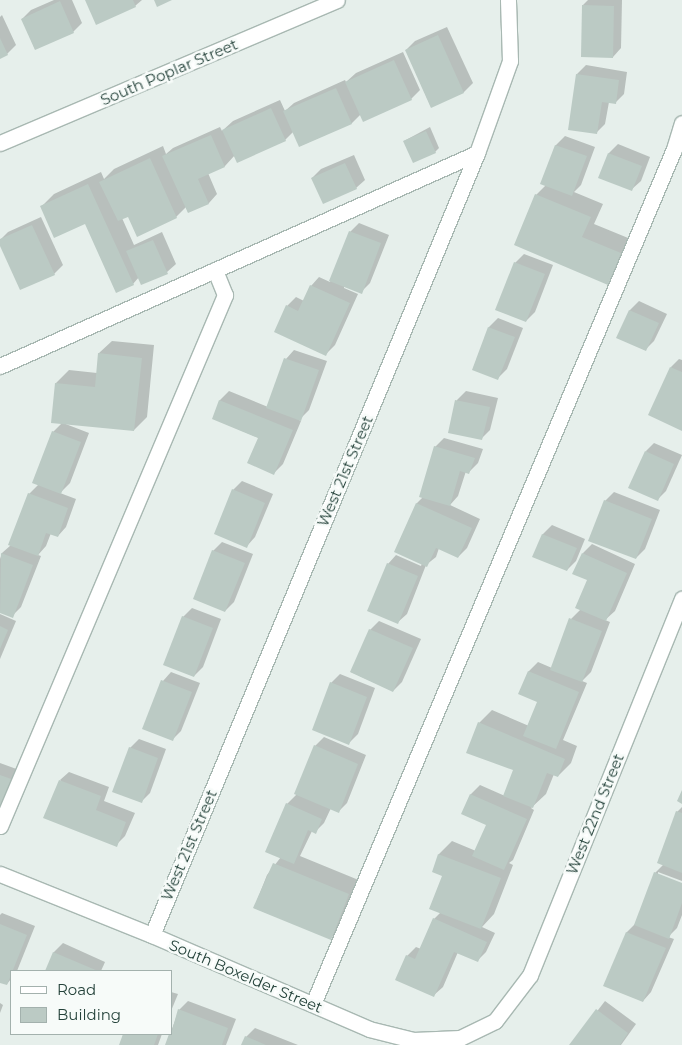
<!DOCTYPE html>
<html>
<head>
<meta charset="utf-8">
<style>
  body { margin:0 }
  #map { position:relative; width:682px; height:1045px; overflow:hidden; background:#e6efeb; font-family:Montserrat,sans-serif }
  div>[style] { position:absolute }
  .shadow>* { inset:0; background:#0003 }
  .building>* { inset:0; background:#bbcac4 }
  .roads { filter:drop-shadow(1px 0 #a8b8b2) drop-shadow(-1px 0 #a8b8b2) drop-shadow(0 1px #a8b8b2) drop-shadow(0 -1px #a8b8b2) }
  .lane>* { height:15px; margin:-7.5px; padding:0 7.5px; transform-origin:7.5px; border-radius:7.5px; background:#fff }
  .street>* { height:15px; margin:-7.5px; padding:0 7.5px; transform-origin:7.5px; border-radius:7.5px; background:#fff }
  .secondary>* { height:15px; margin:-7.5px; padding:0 7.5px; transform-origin:7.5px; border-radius:7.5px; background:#fff }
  span { translate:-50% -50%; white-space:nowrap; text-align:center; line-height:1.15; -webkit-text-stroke:5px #f7fbf9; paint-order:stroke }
  .street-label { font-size:15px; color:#24423a }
  .legend { position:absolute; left:10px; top:970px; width:162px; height:65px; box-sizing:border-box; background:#f7fbf9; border:1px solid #a3b1ad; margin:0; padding:6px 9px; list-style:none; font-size:15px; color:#24423a }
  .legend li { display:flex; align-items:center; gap:10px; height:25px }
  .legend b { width:25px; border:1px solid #a3b1ad }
</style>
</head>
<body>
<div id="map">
  <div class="shadow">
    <div style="clip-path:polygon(54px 0,72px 0,82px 23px,73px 32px,35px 49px,22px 19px,31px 10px)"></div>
    <div style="clip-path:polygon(86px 0,142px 0,135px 6px)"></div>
    <div style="clip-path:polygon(588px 0,622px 0,621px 48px,613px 57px,583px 5px)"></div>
    <div style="clip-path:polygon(2px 15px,16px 45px,7px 54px,0 57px,0 17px)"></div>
    <div style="clip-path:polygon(447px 27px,473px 83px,464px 92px,431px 107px,406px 50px,415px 41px)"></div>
    <div style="clip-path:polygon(403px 52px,420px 90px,411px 99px,361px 114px,352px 123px,300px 146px,294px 131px,285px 140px,235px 155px,225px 166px,208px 173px,217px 194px,209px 203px,188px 212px,186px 207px,176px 217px,128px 215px,122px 218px,134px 245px,162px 232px,176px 264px,167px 272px,139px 277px,133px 284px,85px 222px,41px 207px,54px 194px,101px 172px,104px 179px,114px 169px,163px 146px,166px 154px,173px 148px,220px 127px,222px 131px,233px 121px,280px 100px,285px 111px,294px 103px,345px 80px,346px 82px,356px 73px)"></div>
    <div style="clip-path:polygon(586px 65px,627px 72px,624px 94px,615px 103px,609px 102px,605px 124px,596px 133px,577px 74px)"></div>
    <div style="clip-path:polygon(430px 127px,439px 148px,435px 152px,404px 141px)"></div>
    <div style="clip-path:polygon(565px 136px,595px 147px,581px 185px,574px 192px,603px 204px,594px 224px,633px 240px,620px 270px,607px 283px,536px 195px,546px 185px,542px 183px,556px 145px)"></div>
    <div style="clip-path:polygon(618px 144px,650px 157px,641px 181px,632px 189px,600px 177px,609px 153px)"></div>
    <div style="clip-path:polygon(354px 155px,365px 180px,356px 188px,312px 178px,321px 169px)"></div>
    <div style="clip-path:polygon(41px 217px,63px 265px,54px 274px,0 243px,0 240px,8px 232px)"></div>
    <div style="clip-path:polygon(359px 223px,389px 235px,370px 283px,361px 292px,344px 286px,344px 288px,358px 294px,335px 345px,326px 354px,287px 306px,296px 297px,304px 301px,311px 286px,319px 277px,330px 282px,350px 232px)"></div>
    <div style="clip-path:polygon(524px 254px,553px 265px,535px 312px,526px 321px,515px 263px)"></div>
    <div style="clip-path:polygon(639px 301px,667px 314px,654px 341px,645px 350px,618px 337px,630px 310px)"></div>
    <div style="clip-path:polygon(498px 318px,523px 328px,507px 369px,498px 378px,473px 369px,489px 327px)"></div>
    <div style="clip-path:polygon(112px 341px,154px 345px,147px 417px,134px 430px,63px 423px,89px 433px,70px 483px,60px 493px,76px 499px,66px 527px,58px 536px,51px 533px,46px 546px,38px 555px,41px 556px,21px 607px,12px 616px,0 611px,0 559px,2px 553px,11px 545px,29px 494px,39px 484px,53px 432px,63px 422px,56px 383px,69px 370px,97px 373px,99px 353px)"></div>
    <div style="clip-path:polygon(294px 350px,327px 361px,309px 410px,299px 420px,301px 421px,283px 464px,274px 473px,259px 438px,214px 419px,220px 400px,229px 391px,268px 407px,286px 359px)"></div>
    <div style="clip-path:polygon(679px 359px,682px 360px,682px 429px,671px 367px)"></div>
    <div style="clip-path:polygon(466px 391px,498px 398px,490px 430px,481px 439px,449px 432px,457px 400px)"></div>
    <div style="clip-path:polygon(444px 438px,483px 449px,478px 463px,469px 472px,466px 471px,458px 496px,450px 505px,480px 519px,467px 548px,458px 557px,439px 548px,436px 557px,426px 565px,407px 614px,398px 622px,388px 564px,396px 555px,421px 566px,422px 563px,396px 551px,417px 503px,423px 497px,435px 447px)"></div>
    <div style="clip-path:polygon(654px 443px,682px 455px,666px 491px,657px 500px,646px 451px)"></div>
    <div style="clip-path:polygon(242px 481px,273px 494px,255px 537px,247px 546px,233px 490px)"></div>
    <div style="clip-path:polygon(614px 492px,660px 510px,645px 549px,636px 558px,605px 501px)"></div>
    <div style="clip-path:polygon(552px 525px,585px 539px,576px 561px,567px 570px,534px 556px,543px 534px)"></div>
    <div style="clip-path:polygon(222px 542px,253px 554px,234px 602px,225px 611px,213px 551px)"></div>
    <div style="clip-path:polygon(592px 544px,635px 564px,615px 611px,605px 620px,610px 622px,591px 672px,582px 681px,587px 683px,563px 740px,577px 746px,571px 763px,558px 776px,554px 774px,546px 794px,531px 808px,534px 810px,513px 860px,509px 863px,513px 865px,494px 914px,482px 927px,495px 933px,486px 952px,477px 961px,458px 952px,443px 987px,434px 995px,407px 956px,416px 947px,421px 949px,434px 919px,441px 912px,443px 875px,433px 871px,439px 854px,452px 841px,476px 851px,488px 824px,463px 813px,471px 794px,480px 785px,505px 796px,514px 770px,479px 723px,492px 710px,529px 726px,539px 701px,520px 693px,529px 671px,538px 662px,552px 668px,571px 619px,581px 609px,588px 580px,583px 553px)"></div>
    <div style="clip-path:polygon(192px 608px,221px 619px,203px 667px,194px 676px,183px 617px)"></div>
    <div style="clip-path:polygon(0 614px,16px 621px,0 659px)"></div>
    <div style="clip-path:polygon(379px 621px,421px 639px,402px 682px,393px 691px,351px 672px,370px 630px)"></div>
    <div style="clip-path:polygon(171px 672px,200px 683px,181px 731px,172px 740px,163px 681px)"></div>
    <div style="clip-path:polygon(340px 674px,375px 688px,358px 734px,349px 743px,331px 683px)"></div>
    <div style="clip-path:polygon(324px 737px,366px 755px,347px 803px,338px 812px,331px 808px,324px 823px,315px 832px,312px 831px,300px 856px,361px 881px,344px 925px,331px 938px,254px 908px,267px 875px,281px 857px,267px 851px,287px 804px,297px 794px,315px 746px)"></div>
    <div style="clip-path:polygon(139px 739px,166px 749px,150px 793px,141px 802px,130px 748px)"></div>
    <div style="clip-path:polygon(0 763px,22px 771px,0 811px)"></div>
    <div style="clip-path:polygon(69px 772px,109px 787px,104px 801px,135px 813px,125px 836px,116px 845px,60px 780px)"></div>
    <div style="clip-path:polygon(682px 807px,682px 881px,658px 872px,658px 875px,682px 884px,682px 915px,677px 928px,668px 937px,674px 939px,651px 992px,643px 1001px,605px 985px,627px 932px,635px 924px,655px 873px,663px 865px,677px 812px)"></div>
    <div style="clip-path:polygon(2px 913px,35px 926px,17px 971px,11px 971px,11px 979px,7px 984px,0 981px,0 915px)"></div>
    <div style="clip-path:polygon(63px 943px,105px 962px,101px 971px,46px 971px,54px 952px)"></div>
    <div style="clip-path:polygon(171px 992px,178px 994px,171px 1011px)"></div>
    <div style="clip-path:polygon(188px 1001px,236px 1019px,226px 1045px,166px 1045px,179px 1010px)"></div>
    <div style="clip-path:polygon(605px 1001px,636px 1024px,621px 1045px,571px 1045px)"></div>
    <div style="clip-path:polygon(0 1003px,3px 1005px,0 1013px)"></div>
    <div style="clip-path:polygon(255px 1028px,298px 1045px,243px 1045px,246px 1037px)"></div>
    <div style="clip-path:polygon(124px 1034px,162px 1034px,158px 1045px,120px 1045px)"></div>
  </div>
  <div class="building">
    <div style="clip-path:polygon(85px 0,133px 0,136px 7px,96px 25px)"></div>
    <div style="clip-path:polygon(154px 0,172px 0,157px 7px)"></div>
    <div style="clip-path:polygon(60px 1px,74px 33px,35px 50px,21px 19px)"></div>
    <div style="clip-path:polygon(582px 5px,614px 6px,613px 58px,581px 57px)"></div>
    <div style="clip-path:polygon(438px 35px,464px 93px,431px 108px,405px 50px)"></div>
    <div style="clip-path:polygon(0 38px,8px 55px,0 59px)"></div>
    <div style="clip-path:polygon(394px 60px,412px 100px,363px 122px,345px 82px)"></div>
    <div style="clip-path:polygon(576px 74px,619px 80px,616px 104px,602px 102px,597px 134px,568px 130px)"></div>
    <div style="clip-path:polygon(336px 88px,352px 124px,299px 147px,283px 111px)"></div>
    <div style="clip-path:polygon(271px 108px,286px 141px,237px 163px,222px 130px)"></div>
    <div style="clip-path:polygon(426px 131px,436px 153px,413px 163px,403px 141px)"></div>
    <div style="clip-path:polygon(211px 135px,225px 167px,198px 179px,209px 204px,188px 213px,162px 156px)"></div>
    <div style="clip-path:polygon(555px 145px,587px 156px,572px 196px,540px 184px)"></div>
    <div style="clip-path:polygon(608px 153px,642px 166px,632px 191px,598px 178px)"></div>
    <div style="clip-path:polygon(150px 158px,177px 218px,137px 237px,128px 217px,118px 221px,99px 182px)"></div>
    <div style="clip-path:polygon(345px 163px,357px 189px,323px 204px,311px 178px)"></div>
    <div style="clip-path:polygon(88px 184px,134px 285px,116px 293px,85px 224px,54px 238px,40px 206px)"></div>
    <div style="clip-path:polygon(535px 194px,591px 217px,582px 237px,621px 253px,608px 285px,514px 245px)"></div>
    <div style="clip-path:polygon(32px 225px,55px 275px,20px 290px,0 246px,0 239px)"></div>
    <div style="clip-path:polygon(349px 231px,381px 243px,362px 294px,329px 281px)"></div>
    <div style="clip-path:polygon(153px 240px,168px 274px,141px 285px,126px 251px)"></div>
    <div style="clip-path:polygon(514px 262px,545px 274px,526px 322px,495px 310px)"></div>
    <div style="clip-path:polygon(310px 285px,350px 303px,326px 356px,274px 332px,286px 305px,298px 311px)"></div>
    <div style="clip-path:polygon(629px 310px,659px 323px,646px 351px,616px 338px)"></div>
    <div style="clip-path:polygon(488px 327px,515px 337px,498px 380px,472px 370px)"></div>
    <div style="clip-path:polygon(98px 353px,142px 358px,134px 431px,51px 423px,55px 383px,95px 387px)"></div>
    <div style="clip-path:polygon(284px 358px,319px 370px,301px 421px,266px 408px)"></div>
    <div style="clip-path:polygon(670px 367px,682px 372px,682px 431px,648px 415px)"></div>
    <div style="clip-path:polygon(219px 400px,293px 430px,274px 475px,247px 463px,258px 438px,212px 419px)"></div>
    <div style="clip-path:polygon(455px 400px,490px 407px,482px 440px,448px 433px)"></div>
    <div style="clip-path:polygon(52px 431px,81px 442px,61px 494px,32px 483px)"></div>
    <div style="clip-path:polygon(434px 446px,475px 458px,469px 474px,460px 471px,450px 506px,419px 497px)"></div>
    <div style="clip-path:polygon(645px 451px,674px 464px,658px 501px,628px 488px)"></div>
    <div style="clip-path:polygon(232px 489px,265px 503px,247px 548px,214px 534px)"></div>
    <div style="clip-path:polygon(28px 493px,68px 508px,58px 537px,46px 533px,38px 556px,8px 545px)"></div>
    <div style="clip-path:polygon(604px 500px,652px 519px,636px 559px,588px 541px)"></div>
    <div style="clip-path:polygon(416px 503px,472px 528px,458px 558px,436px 548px,427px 567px,394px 552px)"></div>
    <div style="clip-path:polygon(542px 534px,577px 548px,567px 571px,532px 557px)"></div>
    <div style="clip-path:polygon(212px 550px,245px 563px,225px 612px,193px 599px)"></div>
    <div style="clip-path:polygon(1px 553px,33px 565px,13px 618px,0 613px)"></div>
    <div style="clip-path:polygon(582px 553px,627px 573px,606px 621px,575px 608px,587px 580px,572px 574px)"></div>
    <div style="clip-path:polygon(387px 563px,418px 576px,398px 624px,367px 611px)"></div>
    <div style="clip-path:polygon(182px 616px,213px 628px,194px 677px,163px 665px)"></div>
    <div style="clip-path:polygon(569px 618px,602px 631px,582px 682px,550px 670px)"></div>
    <div style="clip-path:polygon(0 626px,8px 630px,0 649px)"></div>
    <div style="clip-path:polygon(369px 629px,413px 648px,393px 692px,350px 672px)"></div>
    <div style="clip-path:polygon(528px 671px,579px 692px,556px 749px,523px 736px,537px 702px,518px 694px)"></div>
    <div style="clip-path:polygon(161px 680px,192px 692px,173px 741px,142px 729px)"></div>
    <div style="clip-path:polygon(330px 682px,367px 697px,349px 745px,312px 730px)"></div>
    <div style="clip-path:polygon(478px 722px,565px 759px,558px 777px,547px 773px,533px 808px,503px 796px,513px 770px,466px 753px)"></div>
    <div style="clip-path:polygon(314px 745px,358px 764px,339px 813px,294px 794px)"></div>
    <div style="clip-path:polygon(129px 747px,158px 758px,142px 803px,112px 792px)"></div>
    <div style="clip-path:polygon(0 775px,14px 780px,0 812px)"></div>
    <div style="clip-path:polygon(59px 780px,101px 796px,96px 810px,126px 822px,117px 847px,43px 818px)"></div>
    <div style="clip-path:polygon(682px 790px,682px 804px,677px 801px)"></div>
    <div style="clip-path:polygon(470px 794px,527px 819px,504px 870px,472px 856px,486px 825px,461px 814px)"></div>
    <div style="clip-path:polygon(286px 803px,322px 819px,316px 834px,308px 830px,294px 864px,265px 852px)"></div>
    <div style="clip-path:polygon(676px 811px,682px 813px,682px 873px,657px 863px)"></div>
    <div style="clip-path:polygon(438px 854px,501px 878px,481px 929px,429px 909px,442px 876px,432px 872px)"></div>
    <div style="clip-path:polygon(273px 863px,349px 894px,331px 940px,253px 908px)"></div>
    <div style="clip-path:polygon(654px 872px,682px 883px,682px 903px,669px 939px,634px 925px)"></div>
    <div style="clip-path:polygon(433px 918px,487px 942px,478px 962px,454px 952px,434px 997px,395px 980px,406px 955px,415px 959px)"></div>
    <div style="clip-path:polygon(0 924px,27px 935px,7px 985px,0 983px)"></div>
    <div style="clip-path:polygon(626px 932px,666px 948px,643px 1002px,603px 986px)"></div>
    <div style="clip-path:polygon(53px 952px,98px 971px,45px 971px)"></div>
    <div style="clip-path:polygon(178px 1009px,228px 1028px,222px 1045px,165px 1045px,169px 1034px,171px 1034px)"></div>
    <div style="clip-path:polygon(596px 1009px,628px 1033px,620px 1045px,569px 1045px)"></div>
    <div style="clip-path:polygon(123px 1034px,158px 1034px,154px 1045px,119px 1045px)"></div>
    <div style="clip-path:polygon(245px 1036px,266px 1045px,241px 1045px)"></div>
  </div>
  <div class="roads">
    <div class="lane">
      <div style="left:0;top:366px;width:522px;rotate:-24.06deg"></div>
      <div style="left:0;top:826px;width:577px;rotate:-67.04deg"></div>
      <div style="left:225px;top:295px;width:27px;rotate:-112deg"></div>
      <div style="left:313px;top:1004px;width:928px;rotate:-67.11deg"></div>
      <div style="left:674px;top:149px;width:27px;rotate:-73deg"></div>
    </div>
    <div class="street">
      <div style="left:0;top:874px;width:164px;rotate:21.9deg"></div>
      <div style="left:152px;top:935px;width:236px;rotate:23.4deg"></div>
      <div style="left:369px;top:1029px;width:45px;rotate:14deg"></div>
      <div style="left:413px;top:1040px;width:47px;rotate:-2.4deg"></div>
      <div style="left:460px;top:1038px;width:39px;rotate:-26deg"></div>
      <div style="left:495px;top:1021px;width:58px;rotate:-52.7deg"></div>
      <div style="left:530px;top:975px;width:406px;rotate:-68deg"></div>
      <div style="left:152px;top:935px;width:847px;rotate:-67.43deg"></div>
      <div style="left:477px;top:153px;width:98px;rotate:-70.3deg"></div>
      <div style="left:510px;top:61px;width:61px;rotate:-91.9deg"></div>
    </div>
    <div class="secondary">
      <div style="left:0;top:143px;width:366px;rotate:-23deg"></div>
    </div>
  </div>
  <div class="street-label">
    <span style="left:169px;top:72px;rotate:-23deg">South Poplar Street</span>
    <span style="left:345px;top:471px;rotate:-67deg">West 21st Street</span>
    <span style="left:595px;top:814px;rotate:-68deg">West 22nd Street</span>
    <span style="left:189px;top:845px;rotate:-67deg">West 21st Street</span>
    <span style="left:246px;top:976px;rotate:23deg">South Boxelder Street</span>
  </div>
  <ul class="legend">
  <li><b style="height:6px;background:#fff"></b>Road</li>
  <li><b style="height:14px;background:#bbcac4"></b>Building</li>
  </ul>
</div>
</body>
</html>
